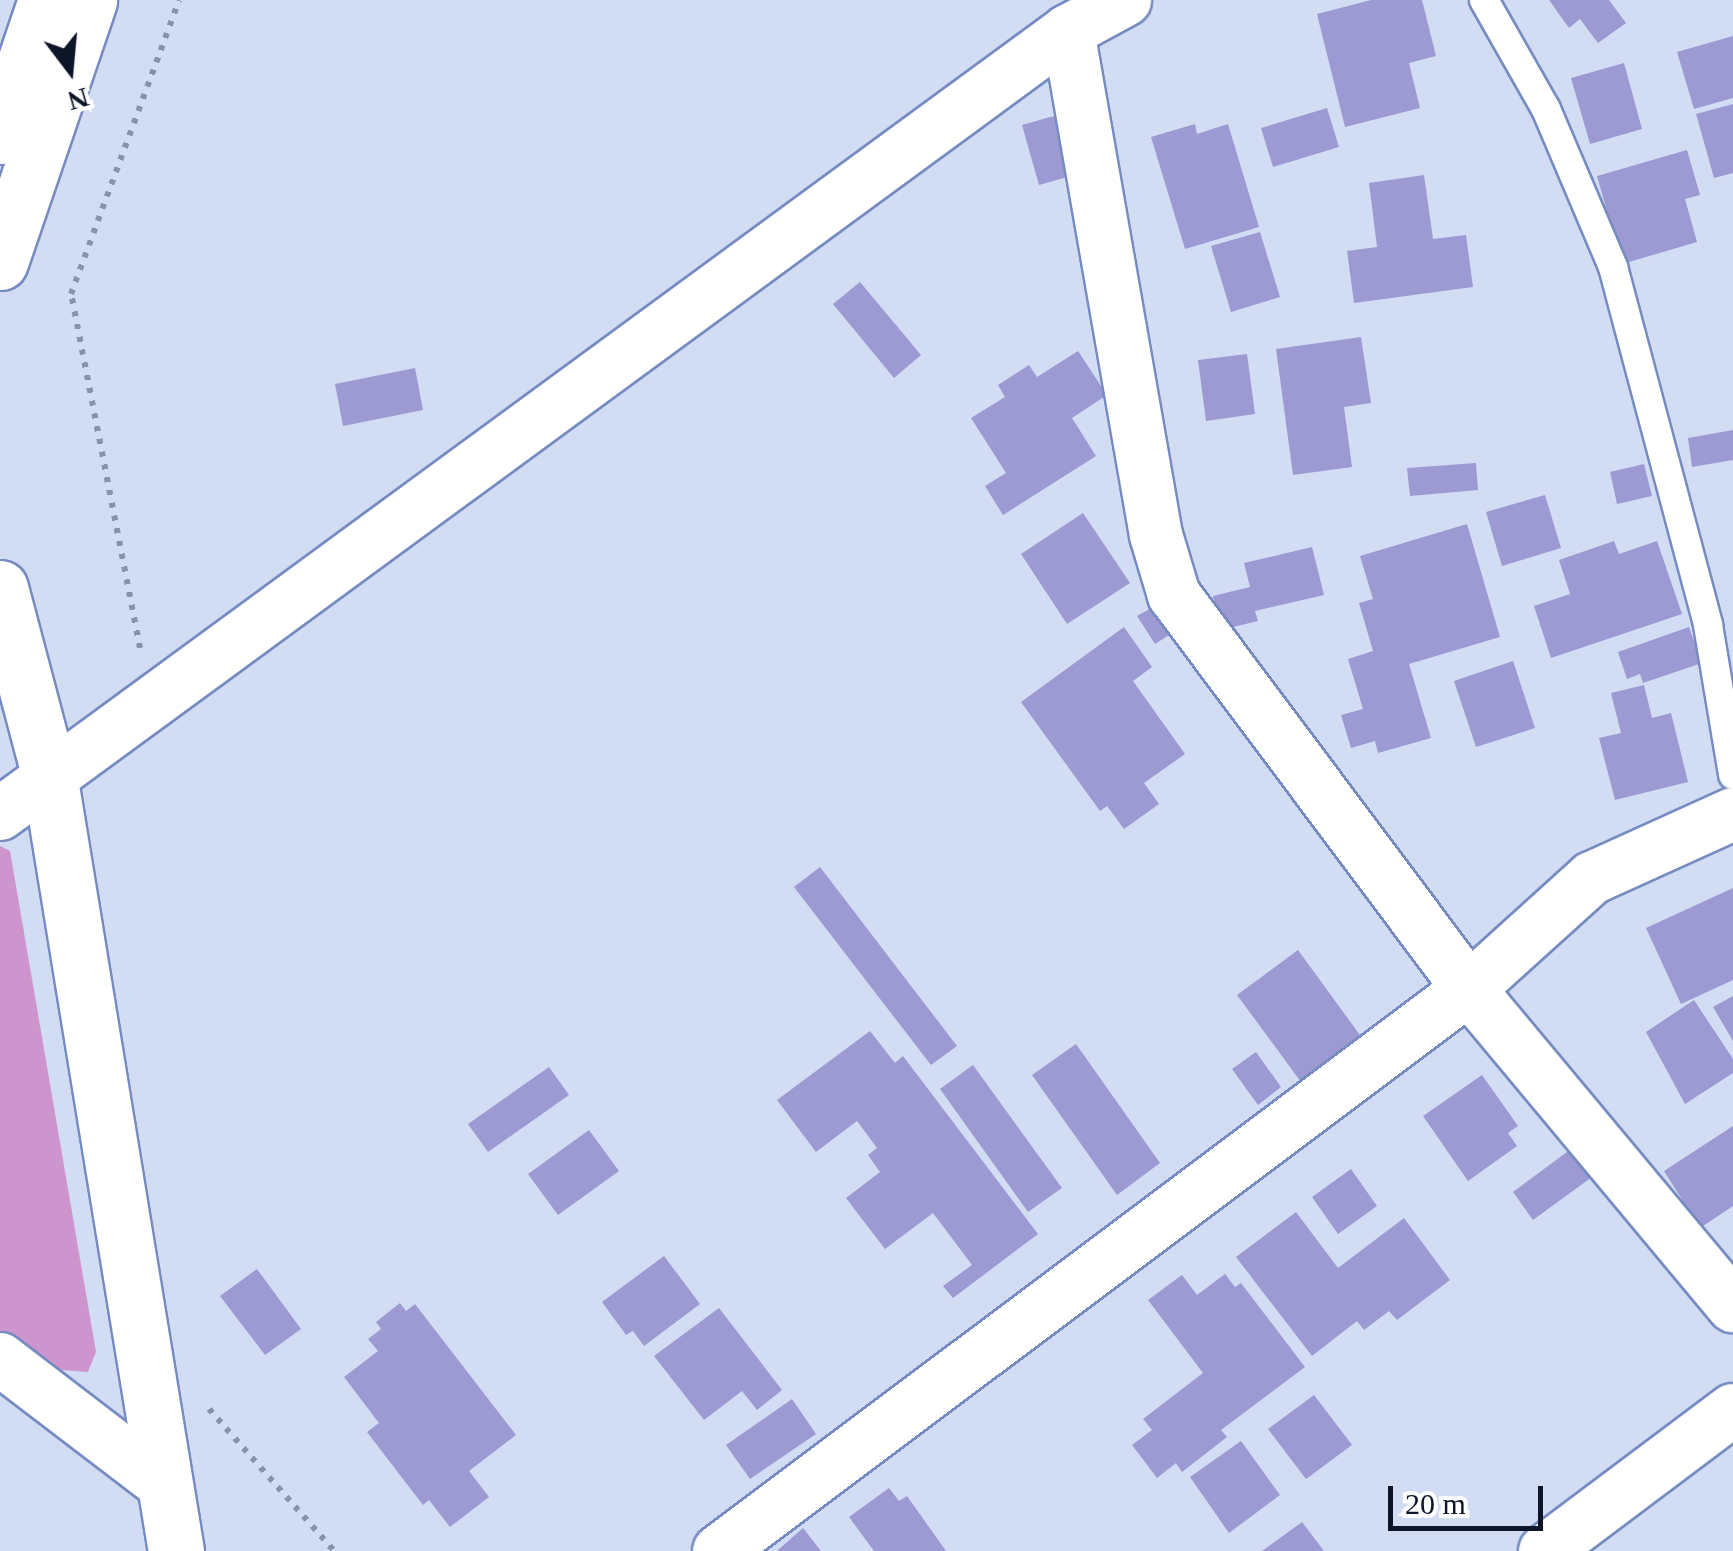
<!DOCTYPE html>
<html>
<head>
<meta charset="utf-8">
<style>
  body { margin:0 }
  #map { position:relative; width:1733px; height:1551px; overflow:hidden; background:#d2ddf4; font-family:Georgia,serif }
  div>[style] { position:absolute }
  .green>* { inset:0; background:#ce94ce }
  .building>* { inset:0; background:#9c99d3 }
  .path>* { height:6px; margin-top:-3px; transform-origin:0; background:repeating-linear-gradient(90deg,#8892a8 0 5px,transparent 0 13px) }
  .roads { filter:drop-shadow(2px 0 #768cc1) drop-shadow(-2px 0 #768cc1) drop-shadow(0 2px #768cc1) drop-shadow(0 -2px #768cc1) }
  .lane>* { height:28px; margin:-14px; padding:0 14px; transform-origin:14px; border-radius:14px; background:#fff }
  .street>* { height:52px; margin:-26px; padding:0 26px; transform-origin:26px; border-radius:26px; background:#fff }
  .secondary>* { height:55px; margin:-27.5px; padding:0 27.5px; transform-origin:27.5px; border-radius:27.5px; background:#fff }
  .highway>* { height:55px; margin:-27.5px; padding:0 27.5px; transform-origin:27.5px; border-radius:27.5px; background:#fff }
  span { translate:-50% -50%; white-space:nowrap; text-align:center; line-height:1.15; -webkit-text-stroke:8px #fefefe; paint-order:stroke }
  .north { position:absolute; left:20px; top:20px; width:100px; height:100px; -webkit-text-stroke:8px #fefefe; paint-order:stroke; rotate:164deg; font-size:28px; font-weight:700; line-height:40px; text-align:center; color:#0d1529 }
  .north::after { content:''; display:block; margin:auto; width:35px; height:45px; background:#0d1529; clip-path:polygon(50% 0,100% 100%,50% 72%,0 100%) }
  .scale { position:absolute; left:1388px; top:1486px; width:155px; height:45px; box-sizing:border-box; border:5px solid #0d1529; border-top:0; padding-left:12px; font-size:30px; line-height:35px; white-space:nowrap; color:#0d1529; -webkit-text-stroke:8px #fefefe; paint-order:stroke }
</style>
</head>
<body>
<div id="map">
  <div class="green">
    <div style="clip-path:polygon(0 846px,10px 851px,96px 1352px,88px 1372px,36px 1368px,0 1338px)"></div>
  </div>
  <div class="building">
    <div style="clip-path:polygon(1371px 0,1422px 0,1436px 56px,1409px 63px,1420px 108px,1345px 127px,1317px 14px)"></div>
    <div style="clip-path:polygon(1549px 0,1609px 0,1626px 23px,1598px 43px,1580px 19px,1569px 28px)"></div>
    <div style="clip-path:polygon(1733px 36px,1733px 98px,1694px 109px,1677px 52px)"></div>
    <div style="clip-path:polygon(1624px 63px,1642px 129px,1590px 144px,1571px 78px)"></div>
    <div style="clip-path:polygon(1733px 104px,1733px 173px,1714px 178px,1696px 114px)"></div>
    <div style="clip-path:polygon(1327px 108px,1339px 147px,1273px 167px,1261px 128px)"></div>
    <div style="clip-path:polygon(1054px 116px,1071px 176px,1039px 185px,1022px 125px)"></div>
    <div style="clip-path:polygon(1195px 124px,1197px 134px,1228px 124px,1259px 227px,1185px 249px,1151px 137px)"></div>
    <div style="clip-path:polygon(1687px 150px,1700px 195px,1685px 199px,1697px 242px,1622px 264px,1597px 176px)"></div>
    <div style="clip-path:polygon(1424px 175px,1433px 239px,1466px 235px,1473px 287px,1354px 303px,1347px 251px,1377px 247px,1369px 183px)"></div>
    <div style="clip-path:polygon(1260px 232px,1280px 297px,1231px 312px,1211px 246px)"></div>
    <div style="clip-path:polygon(860px 282px,921px 355px,894px 378px,833px 304px)"></div>
    <div style="clip-path:polygon(1361px 337px,1371px 403px,1344px 407px,1352px 467px,1293px 475px,1276px 349px)"></div>
    <div style="clip-path:polygon(1078px 351px,1107px 395px,1072px 418px,1096px 456px,1003px 515px,985px 486px,1006px 473px,971px 418px,1005px 397px,998px 385px,1029px 365px,1037px 377px)"></div>
    <div style="clip-path:polygon(1247px 354px,1255px 414px,1206px 421px,1198px 360px)"></div>
    <div style="clip-path:polygon(415px 368px,423px 410px,343px 426px,335px 384px)"></div>
    <div style="clip-path:polygon(1733px 430px,1733px 460px,1692px 467px,1688px 438px)"></div>
    <div style="clip-path:polygon(1476px 463px,1478px 490px,1410px 496px,1407px 468px)"></div>
    <div style="clip-path:polygon(1644px 464px,1652px 496px,1617px 504px,1610px 472px)"></div>
    <div style="clip-path:polygon(1545px 495px,1561px 548px,1502px 566px,1486px 512px)"></div>
    <div style="clip-path:polygon(1083px 513px,1130px 583px,1067px 624px,1021px 554px)"></div>
    <div style="clip-path:polygon(1467px 524px,1500px 637px,1409px 664px,1431px 738px,1378px 753px,1375px 741px,1351px 748px,1341px 715px,1363px 709px,1348px 659px,1373px 651px,1359px 603px,1373px 599px,1360px 556px)"></div>
    <div style="clip-path:polygon(1614px 541px,1619px 554px,1657px 541px,1682px 614px,1551px 658px,1534px 606px,1570px 594px,1559px 560px)"></div>
    <div style="clip-path:polygon(1312px 547px,1324px 595px,1255px 611px,1258px 621px,1221px 630px,1213px 596px,1250px 587px,1244px 563px)"></div>
    <div style="clip-path:polygon(1155px 606px,1172px 633px,1155px 644px,1137px 616px)"></div>
    <div style="clip-path:polygon(1124px 627px,1152px 667px,1133px 681px,1185px 754px,1144px 783px,1159px 804px,1124px 829px,1107px 806px,1100px 811px,1021px 702px)"></div>
    <div style="clip-path:polygon(1689px 627px,1702px 663px,1643px 683px,1640px 674px,1627px 679px,1618px 652px)"></div>
    <div style="clip-path:polygon(1513px 661px,1535px 728px,1476px 747px,1454px 681px)"></div>
    <div style="clip-path:polygon(1644px 685px,1652px 718px,1671px 713px,1688px 782px,1615px 800px,1599px 738px,1621px 733px,1611px 693px)"></div>
    <div style="clip-path:polygon(820px 867px,957px 1046px,931px 1065px,794px 887px)"></div>
    <div style="clip-path:polygon(1733px 888px,1733px 980px,1681px 1004px,1646px 928px)"></div>
    <div style="clip-path:polygon(1298px 950px,1365px 1042px,1304px 1086px,1237px 995px)"></div>
    <div style="clip-path:polygon(1733px 996px,1733px 1041px,1713px 1007px)"></div>
    <div style="clip-path:polygon(1694px 1000px,1733px 1059px,1733px 1073px,1685px 1104px,1646px 1032px)"></div>
    <div style="clip-path:polygon(870px 1031px,895px 1063px,903px 1056px,1038px 1234px,953px 1298px,943px 1286px,972px 1265px,933px 1213px,885px 1249px,846px 1198px,880px 1172px,868px 1155px,877px 1148px,857px 1121px,816px 1152px,777px 1100px)"></div>
    <div style="clip-path:polygon(1076px 1044px,1160px 1163px,1117px 1195px,1032px 1075px)"></div>
    <div style="clip-path:polygon(1256px 1052px,1281px 1087px,1258px 1105px,1232px 1069px)"></div>
    <div style="clip-path:polygon(973px 1065px,1062px 1188px,1028px 1212px,940px 1089px)"></div>
    <div style="clip-path:polygon(549px 1067px,569px 1095px,488px 1152px,468px 1124px)"></div>
    <div style="clip-path:polygon(1482px 1075px,1518px 1126px,1508px 1133px,1517px 1146px,1468px 1181px,1423px 1116px)"></div>
    <div style="clip-path:polygon(1733px 1126px,1733px 1206px,1700px 1228px,1664px 1171px)"></div>
    <div style="clip-path:polygon(589px 1130px,619px 1171px,558px 1215px,528px 1174px)"></div>
    <div style="clip-path:polygon(1571px 1149px,1592px 1177px,1533px 1220px,1513px 1192px)"></div>
    <div style="clip-path:polygon(1351px 1169px,1377px 1206px,1338px 1234px,1312px 1197px)"></div>
    <div style="clip-path:polygon(1296px 1212px,1338px 1268px,1404px 1218px,1450px 1280px,1397px 1320px,1389px 1311px,1364px 1330px,1357px 1321px,1312px 1356px,1236px 1257px)"></div>
    <div style="clip-path:polygon(664px 1256px,700px 1304px,644px 1346px,633px 1331px,626px 1335px,602px 1302px)"></div>
    <div style="clip-path:polygon(257px 1269px,301px 1329px,265px 1355px,220px 1296px)"></div>
    <div style="clip-path:polygon(1225px 1274px,1235px 1287px,1241px 1283px,1305px 1367px,1221px 1430px,1227px 1437px,1182px 1472px,1176px 1463px,1157px 1478px,1132px 1445px,1152px 1430px,1143px 1419px,1203px 1373px,1148px 1300px,1182px 1275px,1197px 1295px)"></div>
    <div style="clip-path:polygon(400px 1303px,406px 1311px,415px 1304px,516px 1435px,469px 1471px,489px 1497px,450px 1527px,429px 1500px,423px 1505px,367px 1432px,379px 1423px,344px 1377px,378px 1351px,368px 1339px,381px 1329px,376px 1322px)"></div>
    <div style="clip-path:polygon(719px 1308px,782px 1390px,757px 1410px,742px 1391px,704px 1420px,654px 1356px)"></div>
    <div style="clip-path:polygon(1314px 1395px,1352px 1445px,1306px 1479px,1268px 1429px)"></div>
    <div style="clip-path:polygon(792px 1399px,816px 1434px,750px 1479px,726px 1445px)"></div>
    <div style="clip-path:polygon(1241px 1441px,1280px 1495px,1229px 1533px,1190px 1477px)"></div>
    <div style="clip-path:polygon(889px 1488px,899px 1501px,907px 1496px,946px 1551px,874px 1551px,849px 1517px)"></div>
    <div style="clip-path:polygon(1302px 1522px,1324px 1551px,1262px 1551px)"></div>
    <div style="clip-path:polygon(803px 1528px,821px 1551px,777px 1551px)"></div>
  </div>
  <div class="path">
    <div style="left:140px;top:648px;width:361px;rotate:-101deg"></div>
    <div style="left:71px;top:294px;width:313px;rotate:-69.8deg"></div>
    <div style="left:209px;top:1409px;width:189px;rotate:48.6deg"></div>
  </div>
  <div class="roads">
    <div class="lane">
      <div style="left:1484px;top:0;width:125px;rotate:60.4deg"></div>
      <div style="left:1546px;top:109px;width:172px;rotate:67deg"></div>
      <div style="left:1613px;top:267px;width:370px;rotate:75.1deg"></div>
      <div style="left:1708px;top:625px;width:152px;rotate:80.5deg"></div>
    </div>
    <div class="street">
      <div style="left:1068px;top:31px;width:512px;rotate:80.1deg"></div>
      <div style="left:1156px;top:535px;width:63px;rotate:73.3deg"></div>
      <div style="left:1174px;top:595px;width:492px;rotate:53.2deg"></div>
      <div style="left:1469px;top:989px;width:413px;rotate:50.2deg"></div>
      <div style="left:0;top:814px;width:1324px;rotate:-36.25deg"></div>
      <div style="left:1068px;top:31px;width:65px;rotate:-28.5deg"></div>
      <div style="left:0;top:1359px;width:208px;rotate:37.4deg"></div>
      <div style="left:719px;top:1551px;width:937px;rotate:-36.85deg"></div>
      <div style="left:1469px;top:989px;width:166px;rotate:-42.1deg"></div>
      <div style="left:1592px;top:878px;width:155px;rotate:-24.4deg"></div>
      <div style="left:1545px;top:1551px;width:235px;rotate:-36.9deg"></div>
    </div>
    <div class="secondary">
      <div style="left:0;top:588px;width:192px;rotate:75.2deg"></div>
      <div style="left:49px;top:774px;width:787px;rotate:80.72deg"></div>
    </div>
    <div class="highway">
      <div style="left:0;top:136px;width:144px;rotate:-71.3deg"></div>
      <div style="left:0;top:262px;width:277px;rotate:-71.2deg"></div>
    </div>
  </div>
  <div class="north">N</div>
  <div class="scale">20 m</div>
</div>
</body>
</html>
